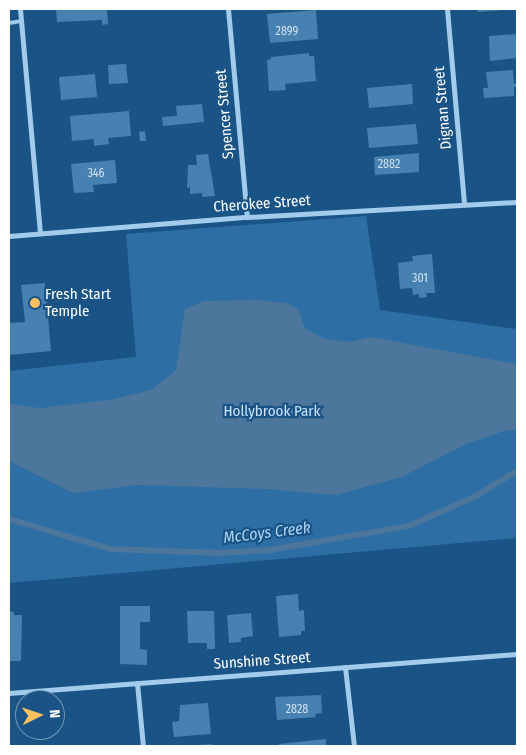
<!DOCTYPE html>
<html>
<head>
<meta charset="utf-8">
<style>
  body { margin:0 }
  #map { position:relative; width:526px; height:755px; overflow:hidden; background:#1a5486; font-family:"Fira Sans Condensed",sans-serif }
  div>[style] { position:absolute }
  .green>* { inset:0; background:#2d6ea4 }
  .water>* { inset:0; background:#4c769b }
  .stream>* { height:5.5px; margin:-2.75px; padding:0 2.75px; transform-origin:2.75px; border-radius:2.75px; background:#4c769b }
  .building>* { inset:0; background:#4781b2 }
  .lane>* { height:4px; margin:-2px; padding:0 2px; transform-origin:2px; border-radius:2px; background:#a2cbec }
  .street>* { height:5px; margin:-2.5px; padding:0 2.5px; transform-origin:2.5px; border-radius:2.5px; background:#a2cbec }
  .dots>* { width:14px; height:14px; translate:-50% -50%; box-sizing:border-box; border:2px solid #1a5486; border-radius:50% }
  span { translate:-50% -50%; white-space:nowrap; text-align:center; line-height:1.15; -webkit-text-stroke:4.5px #1a5486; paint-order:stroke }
  .number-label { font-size:12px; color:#d1e0ec }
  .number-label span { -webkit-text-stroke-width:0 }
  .street-label { font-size:15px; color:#fff }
  .poi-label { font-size:15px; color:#fff }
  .left { translate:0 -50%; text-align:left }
  .park-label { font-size:15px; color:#c7e2f9 }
  .water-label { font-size:16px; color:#add4f3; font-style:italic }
  .frame { position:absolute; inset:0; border:10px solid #fff; pointer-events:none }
  .north { position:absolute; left:15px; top:690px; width:50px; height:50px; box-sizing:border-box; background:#1a5486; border:1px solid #7698b6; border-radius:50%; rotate:86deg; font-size:14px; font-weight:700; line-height:20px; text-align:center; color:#fff }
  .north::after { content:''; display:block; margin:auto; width:18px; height:22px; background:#fec05e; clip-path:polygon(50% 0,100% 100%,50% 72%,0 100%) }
</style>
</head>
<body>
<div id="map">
  <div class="green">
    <div style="clip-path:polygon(366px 216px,380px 310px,516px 329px,517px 325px,517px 538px,9px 583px,9px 371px,136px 357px,126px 234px)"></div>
  </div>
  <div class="water">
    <div style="clip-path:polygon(257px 300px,286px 303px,299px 310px,305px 329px,325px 339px,350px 342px,371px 337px,517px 364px,517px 430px,504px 431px,466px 444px,402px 477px,336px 495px,266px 489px,139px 485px,73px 493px,9px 461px,9px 404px,40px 408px,110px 400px,151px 390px,176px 370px,185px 309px,204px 301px)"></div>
  </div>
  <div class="stream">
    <div style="left:9px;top:519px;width:105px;rotate:16.5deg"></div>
    <div style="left:110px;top:549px;width:111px;rotate:2.1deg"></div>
    <div style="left:221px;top:553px;width:49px;rotate:-3.5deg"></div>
    <div style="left:270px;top:550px;width:141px;rotate:-9.8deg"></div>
    <div style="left:409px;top:526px;width:73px;rotate:-24.1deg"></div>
    <div style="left:476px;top:496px;width:48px;rotate:-31.4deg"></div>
  </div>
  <div class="building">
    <div style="clip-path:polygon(56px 9px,107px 9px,108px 24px,102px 25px,102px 20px,57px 22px)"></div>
    <div style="clip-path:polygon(477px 9px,504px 9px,504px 10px,478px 12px)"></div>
    <div style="clip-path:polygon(316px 10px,318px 39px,270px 43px,267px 14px)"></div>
    <div style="clip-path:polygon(517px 34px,517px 58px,490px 61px,489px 36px)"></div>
    <div style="clip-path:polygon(309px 53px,309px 56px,314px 56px,316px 81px,285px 84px,286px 90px,269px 91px,267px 60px,271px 59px,271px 57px)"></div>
    <div style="clip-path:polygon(126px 64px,128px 83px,109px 84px,108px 65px)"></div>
    <div style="clip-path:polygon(513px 70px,514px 84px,517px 83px,517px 87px,514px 87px,514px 96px,484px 98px,483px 88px,488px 88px,486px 72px)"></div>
    <div style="clip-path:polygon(95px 74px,97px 97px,61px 100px,59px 77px)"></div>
    <div style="clip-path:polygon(412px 84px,413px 104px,369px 108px,367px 88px)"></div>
    <div style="clip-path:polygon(202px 104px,204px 122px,163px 126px,162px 117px,177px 116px,176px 106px)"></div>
    <div style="clip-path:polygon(129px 111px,131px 136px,108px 138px,109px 144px,94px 146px,94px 139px,72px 141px,70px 116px)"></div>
    <div style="clip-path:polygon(416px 124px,418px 144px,369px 148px,367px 128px)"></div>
    <div style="clip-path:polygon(145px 131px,146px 141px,140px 141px,139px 132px)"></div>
    <div style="clip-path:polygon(419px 153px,419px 172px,375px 175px,374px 157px)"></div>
    <div style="clip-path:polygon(208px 154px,215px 196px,202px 197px,202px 193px,190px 194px,190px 187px,187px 188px,188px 165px,197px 165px,196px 155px)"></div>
    <div style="clip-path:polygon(115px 160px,117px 183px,93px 185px,94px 192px,74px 193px,71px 164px)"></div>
    <div style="clip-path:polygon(432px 254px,435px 293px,426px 293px,427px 297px,419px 298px,419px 294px,413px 295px,412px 288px,400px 289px,398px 263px,413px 261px,412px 256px)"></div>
    <div style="clip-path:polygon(45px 283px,51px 351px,9px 355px,9px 323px,25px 322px,21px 285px)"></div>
    <div style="clip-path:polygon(298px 594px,299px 611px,304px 610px,305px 631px,301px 631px,301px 635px,279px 637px,276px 596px)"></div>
    <div style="clip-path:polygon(120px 606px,150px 606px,150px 622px,140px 622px,140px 649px,147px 650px,147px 665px,120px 664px)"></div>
    <div style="clip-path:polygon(9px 611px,14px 612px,14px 615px,22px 615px,21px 661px,9px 661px)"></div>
    <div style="clip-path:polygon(187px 611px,214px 611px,215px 649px,207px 649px,207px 643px,188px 643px)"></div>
    <div style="clip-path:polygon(251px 613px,253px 636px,241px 638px,241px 642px,229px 643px,227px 615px)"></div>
    <div style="clip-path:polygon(321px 695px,322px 713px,315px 714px,316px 717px,277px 720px,275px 697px)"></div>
    <div style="clip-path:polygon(208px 703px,211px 734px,174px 737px,172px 722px,179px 721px,180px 705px)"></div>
    <div style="clip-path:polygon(326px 739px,326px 746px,279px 746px,279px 744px)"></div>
    <div style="clip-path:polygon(212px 744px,212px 746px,196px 746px,196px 745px)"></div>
  </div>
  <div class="lane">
    <div style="left:9px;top:23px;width:12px;rotate:-9deg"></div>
  </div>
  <div class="street">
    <div style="left:20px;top:9px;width:225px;rotate:84.9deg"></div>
    <div style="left:228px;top:9px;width:209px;rotate:84.8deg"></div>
    <div style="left:447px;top:9px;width:196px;rotate:85deg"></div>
    <div style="left:9px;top:236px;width:239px;rotate:-4.6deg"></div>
    <div style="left:247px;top:217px;width:270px;rotate:-3.2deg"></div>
    <div style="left:345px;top:667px;width:80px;rotate:83.5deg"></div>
    <div style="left:137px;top:683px;width:63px;rotate:84.6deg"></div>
    <div style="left:9px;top:693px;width:509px;rotate:-4.39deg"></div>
  </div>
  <div class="dots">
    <div style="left:35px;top:303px;background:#fec05e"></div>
  </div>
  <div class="number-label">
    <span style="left:287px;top:32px">2899</span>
    <span style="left:389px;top:165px">2882</span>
    <span style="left:96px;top:174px">346</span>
    <span style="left:420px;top:279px">301</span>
    <span style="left:297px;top:710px">2828</span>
  </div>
  <div class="street-label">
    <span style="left:443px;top:108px;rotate:-95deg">Dignan Street</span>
    <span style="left:225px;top:114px;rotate:-95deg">Spencer Street</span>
    <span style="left:262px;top:204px;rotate:-4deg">Cherokee Street</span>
    <span style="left:262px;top:661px;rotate:-4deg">Sunshine Street</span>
  </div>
  <div class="poi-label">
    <span class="left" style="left:45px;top:303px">Fresh Start<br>Temple</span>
  </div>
  <div class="park-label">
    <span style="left:272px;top:412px">Hollybrook Park</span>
  </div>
  <div class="water-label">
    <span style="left:267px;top:533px;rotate:-7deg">McCoys Creek</span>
  </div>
  <div class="frame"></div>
  <div class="north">N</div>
</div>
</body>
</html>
